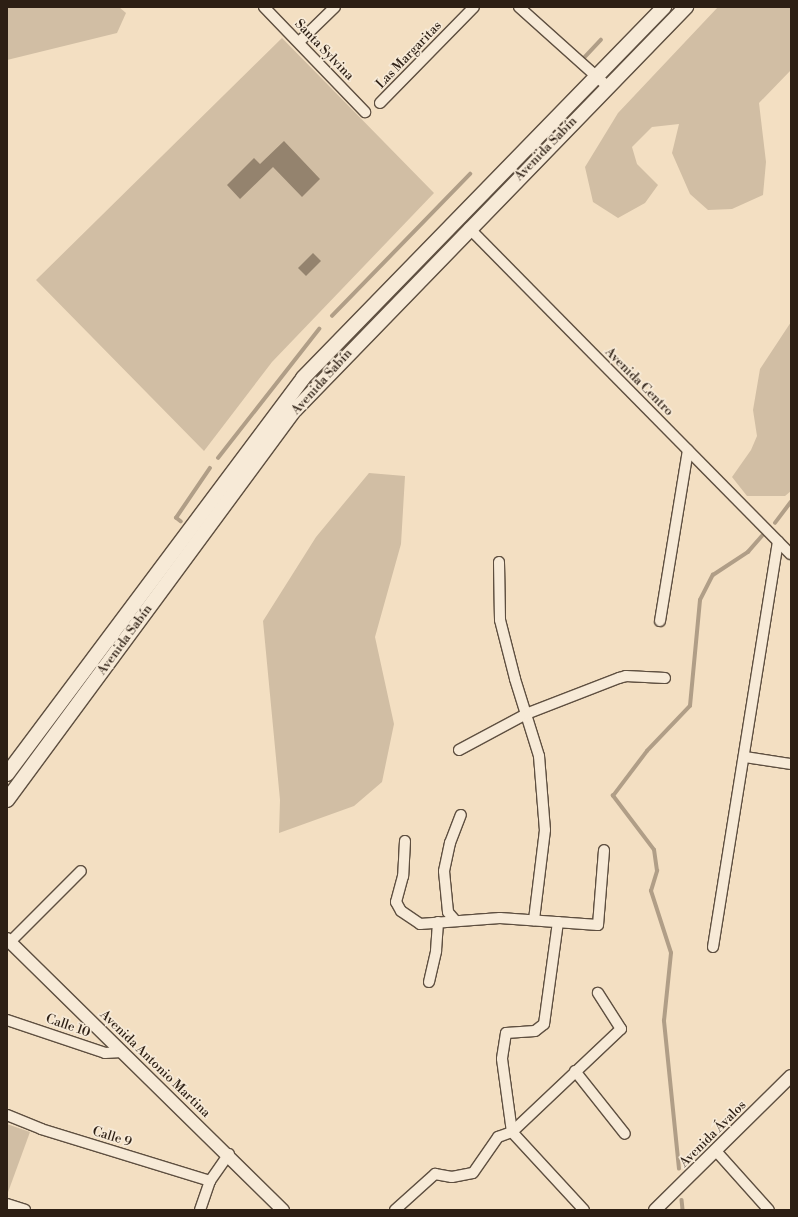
<!DOCTYPE html>
<html>
<head>
<meta charset="utf-8">
<style>
  body { margin:0 }
  #map { position:relative; width:798px; height:1217px; overflow:hidden; background:#f3dfc2; font-family:"Libre Bodoni",serif }
  div>[style] { position:absolute }
  .green>* { inset:0; background:#d1bea4 }
  .stream>* { height:3.5px; margin:-1.75px; padding:0 1.75px; transform-origin:1.75px; border-radius:1.75px; background:#b09e87 }
  .building>* { inset:0; background:#94836e }
  .roads { filter:drop-shadow(1px 0 #5e4f40) drop-shadow(-1px 0 #5e4f40) drop-shadow(0 1px #5e4f40) drop-shadow(0 -1px #5e4f40) }
  .minor>* { height:10px; margin:-5px; padding:0 5px; transform-origin:5px; border-radius:5px; background:#f7ead7 }
  .tertiary>* { height:12px; margin:-6px; padding:0 6px; transform-origin:6px; border-radius:6px; background:#f7ead7 }
  .secondary>* { height:14px; margin:-7px; padding:0 7px; transform-origin:7px; border-radius:7px; background:#f7ead7 }
  span { translate:-50% -50%; white-space:nowrap; text-align:center; line-height:1.15; -webkit-text-stroke:3.5px #f7ead7; paint-order:stroke }
  .street-label { font-size:13px; color:#2d1f14 }
  .frame { position:absolute; inset:0; border:8px solid #2d1f14; pointer-events:none }
</style>
</head>
<body>
<div id="map">
  <div class="green">
    <div style="clip-path:polygon(7px 7px,119px 7px,126px 13px,117px 33px,7px 60px)"></div>
    <div style="clip-path:polygon(718px 7px,791px 7px,791px 70px,759px 103px,766px 162px,763px 195px,732px 209px,708px 210px,690px 194px,672px 153px,679px 124px,652px 127px,632px 147px,637px 164px,658px 185px,645px 203px,618px 218px,593px 202px,585px 167px,618px 113px)"></div>
    <div style="clip-path:polygon(282px 38px,434px 193px,272px 362px,204px 451px,36px 280px)"></div>
    <div style="clip-path:polygon(791px 322px,791px 491px,785px 496px,747px 496px,732px 477px,751px 450px,757px 436px,753px 410px,760px 369px)"></div>
    <div style="clip-path:polygon(369px 473px,405px 476px,401px 544px,375px 637px,394px 724px,382px 782px,354px 806px,279px 833px,280px 800px,263px 621px,316px 537px)"></div>
    <div style="clip-path:polygon(7px 1124px,30px 1132px,7px 1195px)"></div>
  </div>
  <div class="stream">
    <div style="left:583px;top:59px;width:26px;rotate:-47deg"></div>
    <div style="left:332px;top:316px;width:198px;rotate:-45.8deg"></div>
    <div style="left:218px;top:458px;width:164px;rotate:-51.9deg"></div>
    <div style="left:181px;top:522px;width:6px;rotate:-141deg"></div>
    <div style="left:176px;top:518px;width:60px;rotate:-55.8deg"></div>
    <div style="left:775px;top:523px;width:26px;rotate:-53deg"></div>
    <div style="left:679px;top:1169px;width:149px;rotate:-95.8deg"></div>
    <div style="left:664px;top:1021px;width:68px;rotate:-84.1deg"></div>
    <div style="left:671px;top:953px;width:65px;rotate:-107.9deg"></div>
    <div style="left:651px;top:891px;width:21px;rotate:-73deg"></div>
    <div style="left:657px;top:871px;width:21px;rotate:-98deg"></div>
    <div style="left:654px;top:850px;width:68px;rotate:-127.2deg"></div>
    <div style="left:613px;top:796px;width:56px;rotate:-52.9deg"></div>
    <div style="left:647px;top:751px;width:62px;rotate:-46.3deg"></div>
    <div style="left:690px;top:706px;width:106px;rotate:-84.6deg"></div>
    <div style="left:700px;top:600px;width:28px;rotate:-63deg"></div>
    <div style="left:713px;top:575px;width:42px;rotate:-33.3deg"></div>
    <div style="left:748px;top:552px;width:21px;rotate:-49deg"></div>
    <div style="left:682px;top:1200px;width:10px;rotate:84deg"></div>
  </div>
  <div class="building">
    <div style="clip-path:polygon(284px 141px,320px 179px,302px 197px,273px 167px,240px 199px,227px 185px,254px 158px,260px 164px)"></div>
    <div style="clip-path:polygon(313px 253px,321px 261px,306px 276px,298px 268px)"></div>
  </div>
  <div class="roads">
    <div class="minor">
      <div style="left:264px;top:7px;width:146px;rotate:46.1deg"></div>
      <div style="left:519px;top:7px;width:118px;rotate:41.9deg"></div>
      <div style="left:299px;top:42px;width:50px;rotate:-44.2deg"></div>
      <div style="left:380px;top:103px;width:134px;rotate:-45.6deg"></div>
      <div style="left:469px;top:228px;width:458px;rotate:45.4deg"></div>
      <div style="left:499px;top:562px;width:58px;rotate:89deg"></div>
      <div style="left:500px;top:620px;width:61px;rotate:75.7deg"></div>
      <div style="left:515px;top:679px;width:81px;rotate:72.7deg"></div>
      <div style="left:539px;top:756px;width:74px;rotate:85.4deg"></div>
      <div style="left:545px;top:830px;width:91px;rotate:97deg"></div>
      <div style="left:660px;top:621px;width:173px;rotate:-80.7deg"></div>
      <div style="left:459px;top:750px;width:76px;rotate:-28.2deg"></div>
      <div style="left:526px;top:714px;width:100px;rotate:-21.2deg"></div>
      <div style="left:619px;top:678px;width:7px;rotate:-16deg"></div>
      <div style="left:626px;top:676px;width:39px;rotate:3deg"></div>
      <div style="left:745px;top:757px;width:47px;rotate:8.7deg"></div>
      <div style="left:405px;top:841px;width:35px;rotate:93deg"></div>
      <div style="left:403px;top:876px;width:27px;rotate:105deg"></div>
      <div style="left:396px;top:902px;width:10px;rotate:61deg"></div>
      <div style="left:401px;top:911px;width:23px;rotate:34deg"></div>
      <div style="left:420px;top:924px;width:80px;rotate:-4.3deg"></div>
      <div style="left:500px;top:918px;width:98px;rotate:4.1deg"></div>
      <div style="left:598px;top:925px;width:75px;rotate:-85.4deg"></div>
      <div style="left:454px;top:919px;width:9px;rotate:-131deg"></div>
      <div style="left:448px;top:912px;width:41px;rotate:-95.6deg"></div>
      <div style="left:444px;top:871px;width:29px;rotate:-78deg"></div>
      <div style="left:450px;top:843px;width:30px;rotate:-69deg"></div>
      <div style="left:558px;top:922px;width:103px;rotate:97.8deg"></div>
      <div style="left:544px;top:1024px;width:11px;rotate:142deg"></div>
      <div style="left:535px;top:1031px;width:29px;rotate:176deg"></div>
      <div style="left:506px;top:1033px;width:26px;rotate:99deg"></div>
      <div style="left:502px;top:1059px;width:74px;rotate:82.2deg"></div>
      <div style="left:512px;top:1132px;width:106px;rotate:47.3deg"></div>
      <div style="left:10px;top:942px;width:100px;rotate:-45deg"></div>
      <div style="left:713px;top:947px;width:411px;rotate:-80.9deg"></div>
      <div style="left:429px;top:982px;width:32px;rotate:-77deg"></div>
      <div style="left:436px;top:951px;width:29px;rotate:-86deg"></div>
      <div style="left:7px;top:1020px;width:103px;rotate:18.6deg"></div>
      <div style="left:105px;top:1053px;width:17px;rotate:-3deg"></div>
      <div style="left:575px;top:1071px;width:80px;rotate:51.6deg"></div>
      <div style="left:7px;top:1115px;width:37px;rotate:22deg"></div>
      <div style="left:41px;top:1129px;width:177px;rotate:17.1deg"></div>
      <div style="left:716px;top:1151px;width:79px;rotate:48.1deg"></div>
      <div style="left:7px;top:1204px;width:19px;rotate:18deg"></div>
      <div style="left:200px;top:1210px;width:31px;rotate:-71deg"></div>
      <div style="left:210px;top:1181px;width:33px;rotate:-55deg"></div>
      <div style="left:395px;top:1210px;width:54px;rotate:-42deg"></div>
      <div style="left:435px;top:1174px;width:17px;rotate:10deg"></div>
      <div style="left:452px;top:1177px;width:21px;rotate:-11deg"></div>
      <div style="left:473px;top:1173px;width:44px;rotate:-55.2deg"></div>
      <div style="left:498px;top:1137px;width:15px;rotate:-20deg"></div>
      <div style="left:512px;top:1132px;width:150px;rotate:-43.4deg"></div>
      <div style="left:621px;top:1029px;width:43px;rotate:-122.6deg"></div>
    </div>
    <div class="tertiary">
      <div style="left:7px;top:939px;width:387px;rotate:44.5deg"></div>
      <div style="left:655px;top:1210px;width:191px;rotate:-44.6deg"></div>
    </div>
    <div class="secondary">
      <div style="left:7px;top:774px;width:494px;rotate:-53.2deg"></div>
      <div style="left:303px;top:378px;width:518px;rotate:-45.78deg"></div>
      <div style="left:7px;top:800px;width:485px;rotate:-53.6deg"></div>
      <div style="left:295px;top:410px;width:562px;rotate:-45.87deg"></div>
    </div>
  </div>
  <div class="street-label">
    <span style="left:324px;top:50px;rotate:46deg">Santa Sylvina</span>
    <span style="left:409px;top:55px;rotate:-46deg">Las Margaritas</span>
    <span style="left:546px;top:149px;rotate:-46deg">Avenida Sabín</span>
    <span style="left:322px;top:382px;rotate:-48deg">Avenida Sabín</span>
    <span style="left:639px;top:382px;rotate:45deg">Avenida Centro</span>
    <span style="left:125px;top:640px;rotate:-54deg">Avenida Sabín</span>
    <span style="left:68px;top:1026px;rotate:19deg">Calle 10</span>
    <span style="left:155px;top:1064px;rotate:44deg">Avenida Antonio Martina</span>
    <span style="left:713px;top:1134px;rotate:-45deg">Avenida Ávalos</span>
    <span style="left:112px;top:1137px;rotate:17deg">Calle 9</span>
  </div>
  <div class="frame"></div>
</div>
</body>
</html>
